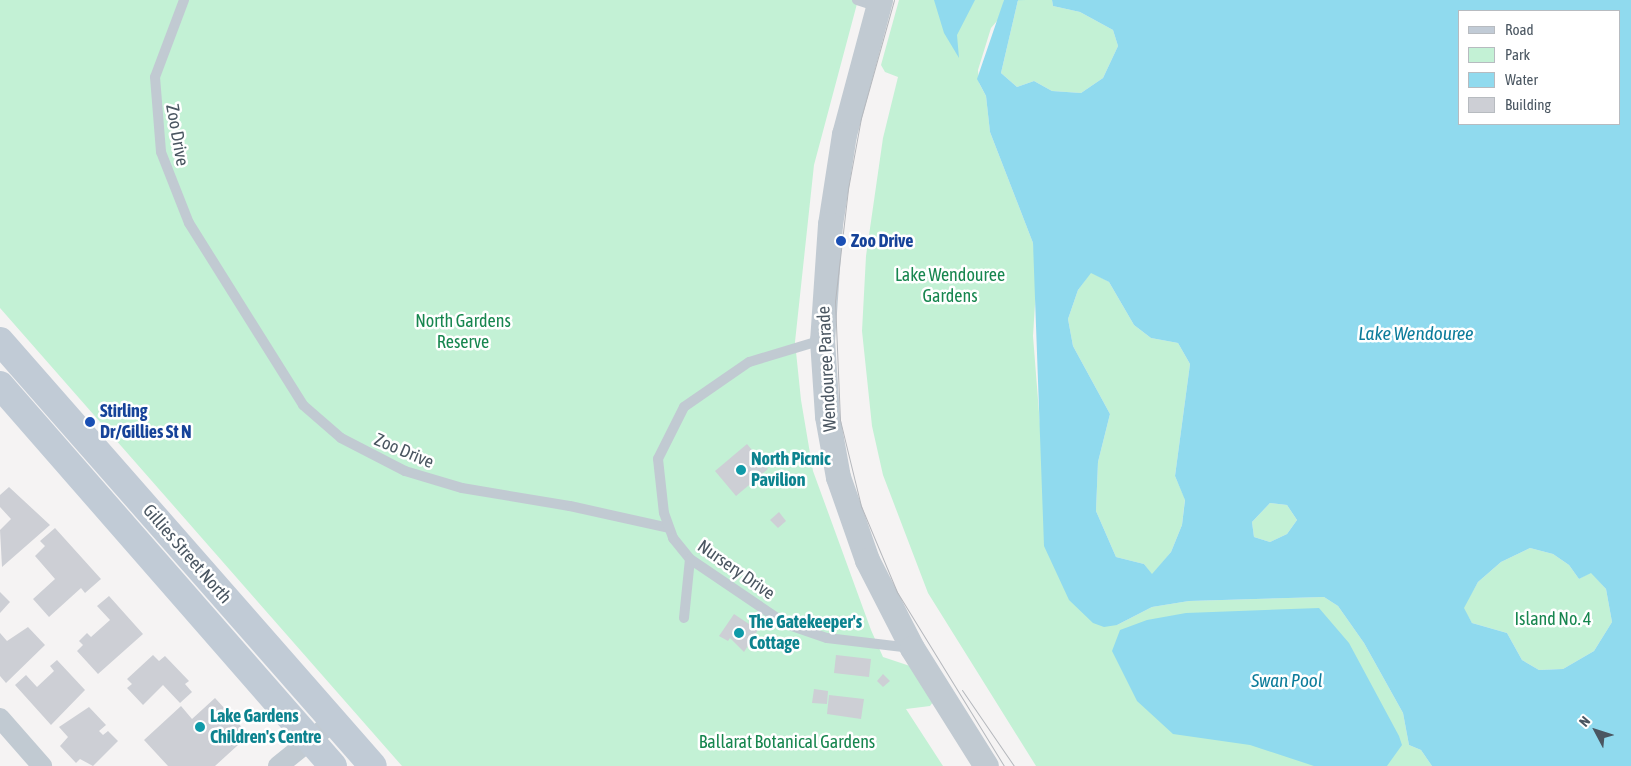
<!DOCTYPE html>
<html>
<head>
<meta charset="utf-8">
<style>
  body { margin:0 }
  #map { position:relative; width:1631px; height:766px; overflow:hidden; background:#f5f3f3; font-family:"Asap Condensed",sans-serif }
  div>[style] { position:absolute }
  .green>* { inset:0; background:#c3f1d5 }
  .water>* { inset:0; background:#90daee }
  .building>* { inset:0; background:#cdcfd5 }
  .service>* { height:10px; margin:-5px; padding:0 5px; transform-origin:5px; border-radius:5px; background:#c1cad2 }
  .minor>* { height:20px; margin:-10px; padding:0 10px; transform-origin:10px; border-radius:10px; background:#c1cad2 }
  .tertiary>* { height:25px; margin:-12.5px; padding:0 12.5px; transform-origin:12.5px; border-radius:12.5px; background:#c1cad2 }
  .secondary>* { height:28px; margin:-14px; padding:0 14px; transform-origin:14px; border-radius:14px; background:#c1cbd6 }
  .tram>* { height:1px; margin:-0.5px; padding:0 0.5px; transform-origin:0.5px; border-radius:0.5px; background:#b5b8bd }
  .dots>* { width:14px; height:14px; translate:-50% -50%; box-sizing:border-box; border:2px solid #fff; border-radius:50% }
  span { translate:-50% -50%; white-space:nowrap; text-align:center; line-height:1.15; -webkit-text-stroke:5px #fff; paint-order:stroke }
  .street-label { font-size:18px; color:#4a5661 }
  .transit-label { font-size:18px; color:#164399; font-weight:700 }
  .left { translate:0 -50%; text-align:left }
  .park-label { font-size:18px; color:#17864f }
  .culture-label { font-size:18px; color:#0d838f; font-weight:700 }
  .water-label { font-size:19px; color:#0c7c9b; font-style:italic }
  .legend { position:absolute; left:1458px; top:10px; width:162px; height:115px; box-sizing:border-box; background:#fff; border:1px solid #b7bbc0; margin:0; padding:6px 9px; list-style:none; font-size:15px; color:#4a5661 }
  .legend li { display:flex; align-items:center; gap:10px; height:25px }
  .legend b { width:25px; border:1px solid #b7bbc0 }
  .north { position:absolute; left:1571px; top:706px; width:50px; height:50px; -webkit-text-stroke:4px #fff; paint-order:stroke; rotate:310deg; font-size:14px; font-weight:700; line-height:20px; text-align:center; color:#4a5661 }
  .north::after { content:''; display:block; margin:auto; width:18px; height:22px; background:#4a5661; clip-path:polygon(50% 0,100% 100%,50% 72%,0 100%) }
</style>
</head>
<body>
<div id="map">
  <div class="green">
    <div style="clip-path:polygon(0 0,858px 0,814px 165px,795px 342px,801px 400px,813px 471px,871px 630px,883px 657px,910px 666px,933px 702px,930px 706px,906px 709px,943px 766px,402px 766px,0 308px)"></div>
    <div style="clip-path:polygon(899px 0,1004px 0,1002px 15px,991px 28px,978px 70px,979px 83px,986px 96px,990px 132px,1033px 243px,1037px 273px,1033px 336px,1043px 463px,1117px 625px,1152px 607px,1189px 601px,1324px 597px,1338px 606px,1364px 643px,1403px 713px,1409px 745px,1421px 750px,1432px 766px,1036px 766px,928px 593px,883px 475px,872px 426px,862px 331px,866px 256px,883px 138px,898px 77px,885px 72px,881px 65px)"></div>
    <div style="clip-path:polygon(1018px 0,1052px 0,1053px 6px,1080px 12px,1113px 30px,1118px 46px,1103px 78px,1081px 93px,1052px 91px,1034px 81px,1017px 87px,1001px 73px)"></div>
    <div style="clip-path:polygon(1091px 272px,1109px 282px,1134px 325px,1151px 338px,1178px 343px,1190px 364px,1175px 476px,1185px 499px,1182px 525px,1171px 552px,1152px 575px,1144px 564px,1116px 557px,1096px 511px,1098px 462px,1110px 414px,1073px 346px,1068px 319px,1078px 290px)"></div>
    <div style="clip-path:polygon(1270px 503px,1287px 505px,1297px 520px,1287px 534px,1270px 542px,1254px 537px,1252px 522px)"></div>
    <div style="clip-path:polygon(1530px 548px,1553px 554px,1569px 565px,1579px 579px,1591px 572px,1606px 589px,1612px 622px,1594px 651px,1563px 669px,1539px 670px,1522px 660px,1507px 633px,1472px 623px,1463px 608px,1478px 582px,1501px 562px)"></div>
  </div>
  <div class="water">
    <div style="clip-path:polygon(934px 0,975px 0,957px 35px,959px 58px,944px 33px)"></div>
    <div style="clip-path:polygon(evenodd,1004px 0,1018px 0,1001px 73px,1017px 87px,1034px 81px,1052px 91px,1081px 93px,1103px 78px,1118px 46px,1113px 30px,1080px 12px,1053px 6px,1052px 0,1631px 0,1631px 766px,1432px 766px,1421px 750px,1409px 745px,1403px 713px,1364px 643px,1338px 606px,1324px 597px,1189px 601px,1152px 607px,1117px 625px,1104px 627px,1093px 623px,1069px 600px,1044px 546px,1033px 243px,990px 132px,986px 96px,977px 79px,1004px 0,1460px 11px,1620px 11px,1620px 124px,1460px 124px,1460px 11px,1004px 0,1091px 273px,1109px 282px,1134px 325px,1151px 338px,1178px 343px,1190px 364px,1175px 476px,1185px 500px,1182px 525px,1171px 552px,1152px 574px,1144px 564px,1116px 557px,1096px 511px,1098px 462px,1110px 414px,1073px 346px,1068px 319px,1078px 290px,1091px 273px,1004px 0,1270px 503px,1287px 505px,1297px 520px,1287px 534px,1270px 542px,1254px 537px,1252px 522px,1270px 503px,1004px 0,1530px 548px,1553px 554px,1569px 565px,1579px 579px,1591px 573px,1606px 589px,1612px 622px,1594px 651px,1563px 669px,1539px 670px,1522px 660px,1507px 633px,1472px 623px,1464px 608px,1478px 582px,1501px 562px,1530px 548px)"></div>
    <div style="clip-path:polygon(1319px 608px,1349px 643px,1399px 736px,1402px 745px,1387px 766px,1314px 766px,1250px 745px,1173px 734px,1137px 701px,1112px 651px,1120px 630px,1147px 620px,1186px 613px)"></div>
  </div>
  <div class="building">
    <div style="clip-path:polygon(747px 444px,768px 469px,736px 496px,715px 471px)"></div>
    <div style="clip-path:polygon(9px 487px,50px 525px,2px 567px,0 530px,11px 519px,0 507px,0 495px)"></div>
    <div style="clip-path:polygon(779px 512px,786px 521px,778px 528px,770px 520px)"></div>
    <div style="clip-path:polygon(55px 528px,101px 579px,85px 593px,81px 588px,49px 617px,33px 599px,55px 579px,35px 556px,45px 546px,40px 541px)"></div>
    <div style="clip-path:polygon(0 592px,10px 602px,0 613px)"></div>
    <div style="clip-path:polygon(109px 596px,143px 634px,98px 674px,77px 651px,83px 645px,79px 641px,87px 633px,91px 637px,110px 620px,97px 606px)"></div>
    <div style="clip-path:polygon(734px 614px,758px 630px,744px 652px,730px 638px,728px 641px,719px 636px)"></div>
    <div style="clip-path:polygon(28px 627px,45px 645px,6px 683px,0 676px,0 633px,7px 641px)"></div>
    <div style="clip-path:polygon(153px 655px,159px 661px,165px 656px,189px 681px,185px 684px,192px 692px,180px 703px,163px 685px,143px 705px,127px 688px,132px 684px,127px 679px)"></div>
    <div style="clip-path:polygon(836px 655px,871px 659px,869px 677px,834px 673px)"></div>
    <div style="clip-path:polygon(57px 660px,85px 690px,51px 725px,15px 685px,26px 675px,37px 687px,54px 671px,50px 666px)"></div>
    <div style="clip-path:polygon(883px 674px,890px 681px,883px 687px,877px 681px)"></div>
    <div style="clip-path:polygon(814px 689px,828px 691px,827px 704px,812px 703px)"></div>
    <div style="clip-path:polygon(829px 695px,864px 699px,861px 719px,827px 714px)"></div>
    <div style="clip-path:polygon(215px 698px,249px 735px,215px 766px,168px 766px,144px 740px,181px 706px,192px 719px)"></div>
    <div style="clip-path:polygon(89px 707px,106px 725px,99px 731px,103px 735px,108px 731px,118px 741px,93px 766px,80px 759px,76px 763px,60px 746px,68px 737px,59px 727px)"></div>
  </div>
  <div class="service">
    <div style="left:184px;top:0;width:82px;rotate:110.6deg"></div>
    <div style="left:155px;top:77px;width:75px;rotate:85.4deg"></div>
    <div style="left:161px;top:152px;width:76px;rotate:68.5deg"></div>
    <div style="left:189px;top:223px;width:215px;rotate:57.9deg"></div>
    <div style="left:303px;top:405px;width:50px;rotate:41deg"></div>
    <div style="left:341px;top:438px;width:72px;rotate:27.3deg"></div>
    <div style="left:405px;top:471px;width:59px;rotate:16.6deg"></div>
    <div style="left:462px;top:488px;width:109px;rotate:9.5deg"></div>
    <div style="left:570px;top:506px;width:101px;rotate:12.5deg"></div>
    <div style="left:857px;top:0;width:22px;rotate:18deg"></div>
    <div style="left:822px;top:340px;width:76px;rotate:163.2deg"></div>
    <div style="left:749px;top:362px;width:79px;rotate:145.3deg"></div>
    <div style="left:684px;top:407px;width:58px;rotate:116.6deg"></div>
    <div style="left:658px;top:459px;width:54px;rotate:83.7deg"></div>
    <div style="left:664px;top:513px;width:27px;rotate:70deg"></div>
    <div style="left:673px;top:538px;width:27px;rotate:51deg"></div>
    <div style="left:690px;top:559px;width:116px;rotate:34.1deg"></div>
    <div style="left:786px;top:624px;width:43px;rotate:18.9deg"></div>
    <div style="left:827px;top:638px;width:85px;rotate:6.8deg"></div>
    <div style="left:684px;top:618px;width:59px;rotate:-84.2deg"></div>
  </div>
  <div class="minor">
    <div style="left:0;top:718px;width:64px;rotate:48.8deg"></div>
    <div style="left:278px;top:766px;width:72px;rotate:-38.8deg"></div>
  </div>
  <div class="tertiary">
    <div style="left:880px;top:0;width:139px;rotate:105deg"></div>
    <div style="left:844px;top:134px;width:91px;rotate:98.8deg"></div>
    <div style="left:830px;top:224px;width:116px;rotate:93.9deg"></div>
    <div style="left:822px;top:340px;width:76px;rotate:86.2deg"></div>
    <div style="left:827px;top:416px;width:62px;rotate:79.8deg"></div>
    <div style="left:838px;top:477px;width:88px;rotate:70.7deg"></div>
    <div style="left:867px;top:560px;width:99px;rotate:62.9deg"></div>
    <div style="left:912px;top:648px;width:139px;rotate:57.9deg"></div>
  </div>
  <div class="secondary">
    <div style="left:0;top:341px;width:565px;rotate:48.73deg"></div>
    <div style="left:0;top:385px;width:506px;rotate:48.85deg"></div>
  </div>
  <div class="tram">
    <div style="left:894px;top:0;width:123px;rotate:105.6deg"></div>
    <div style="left:861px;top:118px;width:72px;rotate:100.4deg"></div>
    <div style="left:848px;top:189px;width:113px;rotate:96.6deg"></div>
    <div style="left:835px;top:301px;width:119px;rotate:87.6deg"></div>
    <div style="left:840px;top:420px;width:89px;rotate:76.3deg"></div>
    <div style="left:861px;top:506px;width:93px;rotate:67.3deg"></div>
    <div style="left:897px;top:592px;width:204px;rotate:58.4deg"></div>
    <div style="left:962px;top:690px;width:92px;rotate:55.6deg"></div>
  </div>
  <div class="dots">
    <div style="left:841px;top:241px;background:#1a4fb4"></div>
    <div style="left:90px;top:422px;background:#1a4fb4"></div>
    <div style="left:741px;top:470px;background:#0f9aa8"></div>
    <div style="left:739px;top:633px;background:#0f9aa8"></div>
    <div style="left:200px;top:727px;background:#0f9aa8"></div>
  </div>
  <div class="street-label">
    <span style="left:177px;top:135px;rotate:80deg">Zoo Drive</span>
    <span style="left:827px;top:369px;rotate:-93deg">Wendouree Parade</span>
    <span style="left:404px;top:451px;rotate:23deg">Zoo Drive</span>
    <span style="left:187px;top:554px;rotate:49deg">Gillies Street North</span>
    <span style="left:736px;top:570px;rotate:35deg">Nursery Drive</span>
  </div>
  <div class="transit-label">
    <span class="left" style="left:851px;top:241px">Zoo Drive</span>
    <span class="left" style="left:100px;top:422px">Stirling<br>Dr/Gillies St N</span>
  </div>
  <div class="park-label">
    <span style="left:950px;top:286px">Lake Wendouree<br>Gardens</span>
    <span style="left:463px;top:332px">North Gardens<br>Reserve</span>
    <span style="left:1553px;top:619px">Island No. 4</span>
    <span style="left:787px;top:742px">Ballarat Botanical Gardens</span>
  </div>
  <div class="culture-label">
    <span class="left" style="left:751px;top:470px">North Picnic<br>Pavilion</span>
    <span class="left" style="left:749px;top:633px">The Gatekeeper's<br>Cottage</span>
    <span class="left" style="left:210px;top:727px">Lake Gardens<br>Children's Centre</span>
  </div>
  <div class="water-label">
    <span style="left:1416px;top:334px">Lake Wendouree</span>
    <span style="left:1287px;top:681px">Swan Pool</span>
  </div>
  <ul class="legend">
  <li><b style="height:6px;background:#c1cbd6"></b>Road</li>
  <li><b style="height:14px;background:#c3f1d5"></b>Park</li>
  <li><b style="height:14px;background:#90daee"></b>Water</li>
  <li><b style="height:14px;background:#cdcfd5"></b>Building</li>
  </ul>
  <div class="north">N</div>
</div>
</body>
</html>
